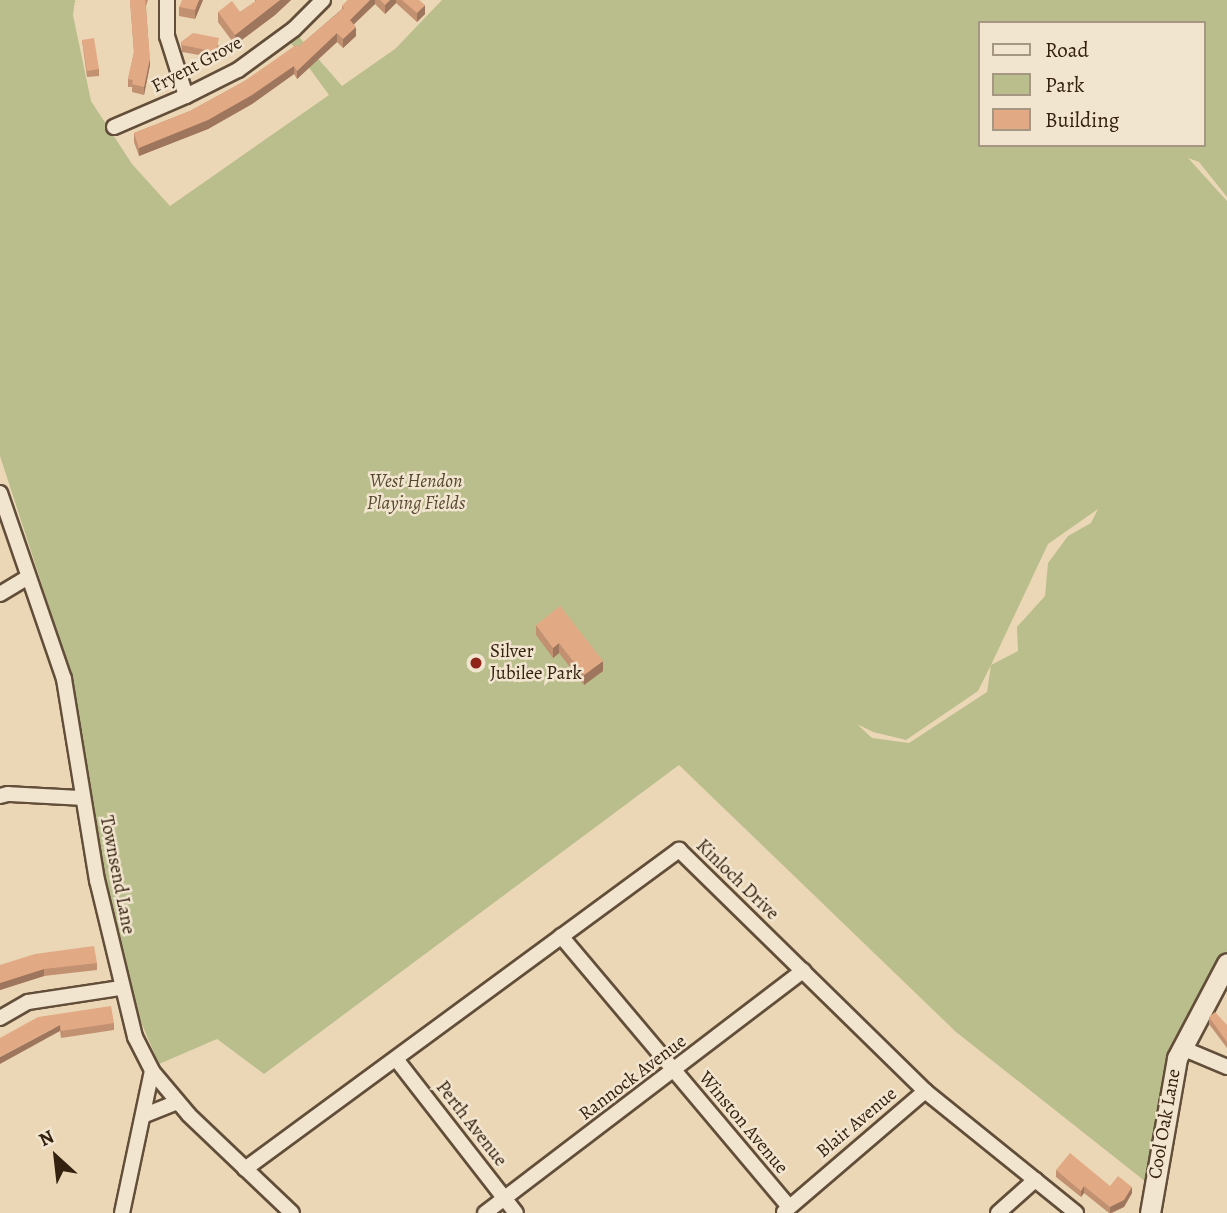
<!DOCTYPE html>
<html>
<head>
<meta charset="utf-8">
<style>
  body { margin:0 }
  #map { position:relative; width:1227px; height:1213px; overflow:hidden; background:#ebd7b6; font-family:Alegreya,serif }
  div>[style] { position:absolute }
  .green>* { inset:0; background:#babe8c }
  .roads { filter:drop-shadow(2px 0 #624e39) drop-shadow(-2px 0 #624e39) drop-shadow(0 2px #624e39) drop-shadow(0 -2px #624e39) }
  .street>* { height:14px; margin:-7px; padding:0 7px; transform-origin:7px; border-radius:7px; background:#f2e5d0 }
  .secondary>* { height:19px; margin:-9.5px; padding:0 9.5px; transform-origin:9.5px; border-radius:9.5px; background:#f2e5d0 }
  .wall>* { inset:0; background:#c29172 }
  .shaded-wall>* { inset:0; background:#9e765d }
  .building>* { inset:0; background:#e2a985 }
  .dots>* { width:19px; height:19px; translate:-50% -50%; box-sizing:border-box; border:4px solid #f2e5d0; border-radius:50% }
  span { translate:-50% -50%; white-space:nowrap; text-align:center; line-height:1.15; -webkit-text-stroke:5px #f2e5d0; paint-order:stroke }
  .street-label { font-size:19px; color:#34210f }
  .park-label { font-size:19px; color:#56482e; font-style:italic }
  .poi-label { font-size:19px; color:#34210f }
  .left { translate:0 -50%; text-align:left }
  .legend { position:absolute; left:978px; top:21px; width:228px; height:126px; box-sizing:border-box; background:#f2e5d0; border:2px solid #a69783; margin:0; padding:9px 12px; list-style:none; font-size:21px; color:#34210f }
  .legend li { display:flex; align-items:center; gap:14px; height:35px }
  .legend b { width:35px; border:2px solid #a69783 }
  .north { position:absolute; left:21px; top:1122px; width:70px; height:70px; -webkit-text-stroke:5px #f2e5d0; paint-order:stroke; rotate:333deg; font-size:19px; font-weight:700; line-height:28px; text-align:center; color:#34210f }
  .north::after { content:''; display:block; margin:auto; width:24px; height:32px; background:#34210f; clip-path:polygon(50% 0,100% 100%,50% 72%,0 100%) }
</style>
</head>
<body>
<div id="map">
  <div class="green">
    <div style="clip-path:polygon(evenodd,0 0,75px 0,73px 15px,91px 101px,132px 164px,170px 206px,329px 95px,285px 35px,293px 30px,342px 86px,395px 49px,442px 0,1227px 0,1227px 197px,1199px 162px,1188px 158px,1227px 201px,1227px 951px,1190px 1016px,1163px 1102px,1159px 1100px,1158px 1106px,1161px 1107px,1146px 1182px,956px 1032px,679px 765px,264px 1074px,217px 1039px,159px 1064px,131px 999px,86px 803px,71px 674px,0 456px,0 0,980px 23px,1204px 23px,1204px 145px,980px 145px,980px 23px,0 0,1098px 509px,1091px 523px,1068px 536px,1048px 563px,1045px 596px,1017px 627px,1018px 651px,991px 665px,1048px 544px,1098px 509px,0 0,991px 665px,987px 692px,909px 743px,872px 738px,857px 724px,873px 732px,906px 740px,978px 691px,991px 665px)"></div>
  </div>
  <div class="roads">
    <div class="street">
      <div style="left:167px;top:0;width:36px;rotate:90deg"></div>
      <div style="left:167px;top:36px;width:63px;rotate:72.4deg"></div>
      <div style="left:114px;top:127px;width:78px;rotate:-23.3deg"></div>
      <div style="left:186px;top:96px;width:58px;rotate:-26.6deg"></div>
      <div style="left:238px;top:70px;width:69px;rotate:-36.2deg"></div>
      <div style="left:294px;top:29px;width:41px;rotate:-45deg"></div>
      <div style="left:0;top:493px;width:197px;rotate:71deg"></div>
      <div style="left:64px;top:679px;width:204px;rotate:80.7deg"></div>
      <div style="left:97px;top:880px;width:162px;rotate:76.4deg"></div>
      <div style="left:135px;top:1037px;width:38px;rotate:63deg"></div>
      <div style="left:152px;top:1071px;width:57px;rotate:49.9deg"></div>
      <div style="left:189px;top:1115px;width:142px;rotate:43.6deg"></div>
      <div style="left:0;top:594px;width:31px;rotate:-31deg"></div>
      <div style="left:0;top:796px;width:8px;rotate:-14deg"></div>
      <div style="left:8px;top:794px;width:74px;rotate:3.1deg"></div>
      <div style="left:561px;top:936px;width:353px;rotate:49.9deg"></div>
      <div style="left:0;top:1018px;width:32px;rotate:-30deg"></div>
      <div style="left:28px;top:1002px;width:94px;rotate:-8.6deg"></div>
      <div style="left:1182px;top:1048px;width:49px;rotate:22.9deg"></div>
      <div style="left:396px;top:1059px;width:195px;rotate:52.1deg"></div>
      <div style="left:145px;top:1115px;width:35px;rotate:-22deg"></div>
      <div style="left:245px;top:1169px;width:539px;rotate:-36.32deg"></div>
      <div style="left:679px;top:850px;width:344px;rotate:44.4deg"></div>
      <div style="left:925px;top:1091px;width:194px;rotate:38.9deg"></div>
      <div style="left:784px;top:1212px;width:186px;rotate:-40.6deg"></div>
      <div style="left:122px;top:1213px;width:145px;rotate:-78.1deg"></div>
      <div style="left:485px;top:1213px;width:400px;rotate:-37.3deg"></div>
      <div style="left:998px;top:1213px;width:50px;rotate:-41.7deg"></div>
    </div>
    <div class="secondary">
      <div style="left:1150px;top:1213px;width:157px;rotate:-80.1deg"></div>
      <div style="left:1177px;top:1058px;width:107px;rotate:-62.2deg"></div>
    </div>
  </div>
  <div class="wall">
    <div style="clip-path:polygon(130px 0,148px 0,146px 6px,150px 65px,144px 95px,132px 92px,132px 87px,128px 87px,128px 79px,134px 53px)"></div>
    <div style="clip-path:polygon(203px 0,195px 19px,179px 16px,179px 7px)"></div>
    <div style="clip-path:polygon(255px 0,291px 0,275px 15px,235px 45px,218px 22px,218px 12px,240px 12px,255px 2px)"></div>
    <div style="clip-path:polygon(348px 0,419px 0,425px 14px,417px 22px,396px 3px,385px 14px,375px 4px,354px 24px,356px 36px,343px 48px,337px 42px,297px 79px,294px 74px,252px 104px,208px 129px,139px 156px,134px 142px,134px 133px,190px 111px,243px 82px,298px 47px,342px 9px,342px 6px)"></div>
    <div style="clip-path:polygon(82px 40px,99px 69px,99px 76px,87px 77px)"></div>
    <div style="clip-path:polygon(181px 42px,219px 45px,216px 58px,182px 52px)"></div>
    <div style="clip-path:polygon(536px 625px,603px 671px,584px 685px,559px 653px,553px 658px,536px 635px)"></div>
    <div style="clip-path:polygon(97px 963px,97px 970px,44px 976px,0 990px,0 965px)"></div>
    <div style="clip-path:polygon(38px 1017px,114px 1023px,114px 1030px,61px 1038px,60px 1031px)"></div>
    <div style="clip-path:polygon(1209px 1017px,1227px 1025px,1227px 1048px,1209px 1024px)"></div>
    <div style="clip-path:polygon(1056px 1170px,1110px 1186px,1132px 1193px,1124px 1207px,1112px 1213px,1109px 1213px,1084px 1193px,1081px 1197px,1056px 1177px)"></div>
  </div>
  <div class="shaded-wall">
    <div style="clip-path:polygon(199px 0,203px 0,195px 19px,195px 10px)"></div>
    <div style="clip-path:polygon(280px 0,291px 0,275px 15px,235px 45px,235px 35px)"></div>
    <div style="clip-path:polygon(370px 0,375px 0,375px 4px,350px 28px,350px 20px)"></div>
    <div style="clip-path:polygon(390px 0,396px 0,396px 3px,385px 14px,385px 5px)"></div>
    <div style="clip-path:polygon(425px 5px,425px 14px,417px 22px,417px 13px)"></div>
    <div style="clip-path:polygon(356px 27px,356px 36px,343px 48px,343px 39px)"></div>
    <div style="clip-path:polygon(337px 33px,337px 42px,297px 79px,297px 71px)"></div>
    <div style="clip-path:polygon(150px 58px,150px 65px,144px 95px,144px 87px)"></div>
    <div style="clip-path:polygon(294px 66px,294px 74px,252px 104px,208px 129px,139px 156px,139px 148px)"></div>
    <div style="clip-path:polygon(559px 643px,559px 653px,553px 658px,553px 648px)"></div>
    <div style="clip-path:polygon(603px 661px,603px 671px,584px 685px,584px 675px)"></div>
    <div style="clip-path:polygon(44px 969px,44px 976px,0 990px,0 983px)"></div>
    <div style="clip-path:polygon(60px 1025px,60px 1031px,0 1064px,0 1057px)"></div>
    <div style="clip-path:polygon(1084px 1186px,1084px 1193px,1081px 1197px,1081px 1191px)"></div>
    <div style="clip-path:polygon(1132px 1187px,1132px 1193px,1124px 1207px,1110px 1213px,1110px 1207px)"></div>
  </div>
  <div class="building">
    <div style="clip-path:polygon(130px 0,145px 0,150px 58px,144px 87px,132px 84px,133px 80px,128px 79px,134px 51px)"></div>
    <div style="clip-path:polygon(182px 0,199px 0,195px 10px,179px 7px)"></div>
    <div style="clip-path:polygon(257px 0,280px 0,235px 35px,218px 12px,232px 1px,240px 12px)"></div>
    <div style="clip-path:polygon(348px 0,370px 0,350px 20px,356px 27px,343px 39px,337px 33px,297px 71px,294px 66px,252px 95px,208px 120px,139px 148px,134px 133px,190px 111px,243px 82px,296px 45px,298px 47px,344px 8px,342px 6px)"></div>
    <div style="clip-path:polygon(380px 0,390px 0,385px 5px)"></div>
    <div style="clip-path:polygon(402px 0,419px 0,425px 5px,417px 13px)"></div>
    <div style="clip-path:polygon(193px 33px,219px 38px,216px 52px,182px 45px,181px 42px)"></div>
    <div style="clip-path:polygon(94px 38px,99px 69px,87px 71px,82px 40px)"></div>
    <div style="clip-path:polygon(560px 606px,603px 661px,584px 675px,559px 643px,553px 648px,536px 625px)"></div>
    <div style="clip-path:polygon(94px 946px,97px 963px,44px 969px,0 983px,0 965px,35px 954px)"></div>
    <div style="clip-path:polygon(111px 1006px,114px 1023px,61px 1031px,60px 1025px,0 1057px,0 1038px,38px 1017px)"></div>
    <div style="clip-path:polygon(1215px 1012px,1227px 1025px,1227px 1042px,1209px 1017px)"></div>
    <div style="clip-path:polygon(1070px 1153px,1110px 1186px,1118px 1176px,1132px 1187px,1124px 1200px,1110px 1207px,1084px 1186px,1081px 1191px,1056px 1170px)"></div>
  </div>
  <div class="dots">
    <div style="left:476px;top:663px;background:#8f2418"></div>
  </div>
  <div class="street-label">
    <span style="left:197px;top:65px;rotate:-28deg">Fryent Grove</span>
    <span style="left:117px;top:875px;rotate:79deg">Townsend Lane</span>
    <span style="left:737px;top:880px;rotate:44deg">Kinloch Drive</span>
    <span style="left:633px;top:1078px;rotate:-37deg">Rannock Avenue</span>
    <span style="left:743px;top:1123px;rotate:50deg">Winston Avenue</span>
    <span style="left:857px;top:1123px;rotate:-40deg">Blair Avenue</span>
    <span style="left:471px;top:1124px;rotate:52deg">Perth Avenue</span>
    <span style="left:1165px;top:1124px;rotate:-80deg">Cool Oak Lane</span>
  </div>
  <div class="park-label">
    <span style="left:416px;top:493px">West Hendon<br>Playing Fields</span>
  </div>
  <div class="poi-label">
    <span class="left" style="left:490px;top:663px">Silver<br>Jubilee Park</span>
  </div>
  <ul class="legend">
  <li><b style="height:9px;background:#f2e5d0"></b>Road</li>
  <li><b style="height:19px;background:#babe8c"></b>Park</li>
  <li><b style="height:19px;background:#e2a985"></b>Building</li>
  </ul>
  <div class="north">N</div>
</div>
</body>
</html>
